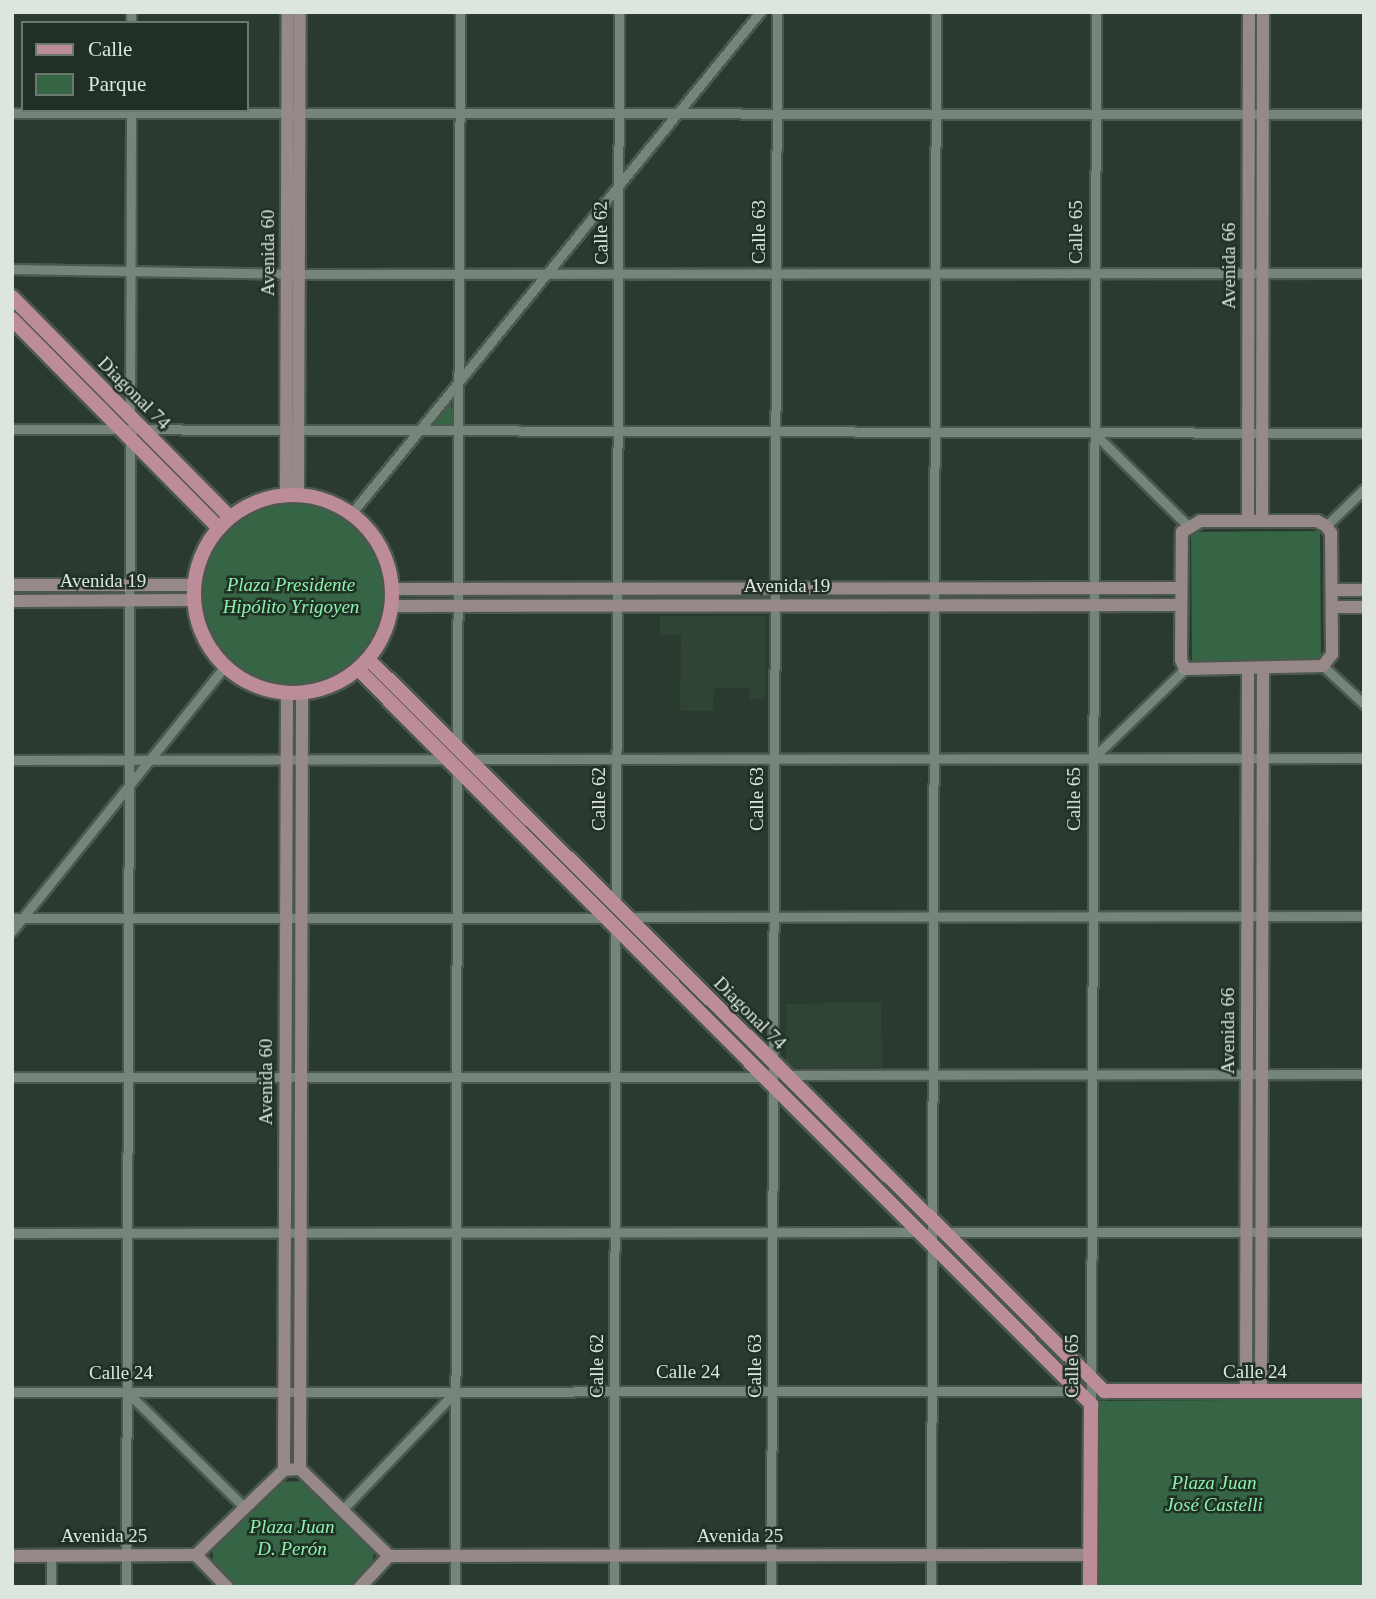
<!DOCTYPE html>
<html>
<head>
<meta charset="utf-8">
<style>
  body { margin:0 }
  #map { position:relative; width:1376px; height:1599px; overflow:hidden; background:#2b3a2f; font-family:"Times New Roman",serif }
  div>[style] { position:absolute }
  .built>* { inset:0; background:#304435 }
  .green>* { inset:0; background:#356544 }
  .round { border-radius:50% }
  .roads { filter:drop-shadow(2px 0 #4b584f) drop-shadow(-2px 0 #4b584f) drop-shadow(0 2px #4b584f) drop-shadow(0 -2px #4b584f) }
  .street>* { height:9px; margin:-4.5px; padding:0 4.5px; transform-origin:4.5px; border-radius:4.5px; background:#758579 }
  .secondary>* { height:12px; margin:-6px; padding:0 6px; transform-origin:6px; border-radius:6px; background:#988989 }
  .primary>* { height:14px; margin:-7px; padding:0 7px; transform-origin:7px; border-radius:7px; background:#bc8d99 }
  .primary>.ring { margin:-7px; padding:0; box-sizing:content-box; background:none; border:14px solid #bc8d99; border-radius:50% }
  span { translate:-50% -50%; white-space:nowrap; text-align:center; line-height:1.15; -webkit-text-stroke:5px #213025; paint-order:stroke }
  .street-label { font-size:19px; color:#dce5de }
  .park-label { font-size:19px; color:#8bf3ab; font-style:italic }
  .frame { position:absolute; inset:0; border:14px solid #dce5de; pointer-events:none }
  .legend { position:absolute; left:21px; top:21px; width:228px; height:91px; box-sizing:border-box; background:#213025; border:2px solid #6c786f; margin:0; padding:9px 12px; list-style:none; font-size:21px; color:#dce5de }
  .legend li { display:flex; align-items:center; gap:14px; height:35px }
  .legend b { width:35px; border:2px solid #6c786f }
</style>
</head>
<body>
<div id="map">
  <div class="built">
    <div style="clip-path:polygon(660px 616px,766px 616px,765px 699px,750px 699px,750px 688px,714px 688px,713px 711px,680px 711px,681px 635px,660px 635px)"></div>
    <div style="clip-path:polygon(881px 1002px,882px 1067px,786px 1069px,786px 1004px)"></div>
  </div>
  <div class="green">
    <div style="clip-path:polygon(1253px 12px,1259px 12px,1259px 507px,1255px 511px,1251px 507px)"></div>
    <div style="clip-path:polygon(451px 403px,453px 425px,432px 425px)"></div>
    <div class="round" style="left:197px;top:501px;width:190px;height:190px"></div>
    <div style="clip-path:polygon(1320px 531px,1321px 659px,1192px 661px,1191px 532px)"></div>
    <div style="clip-path:polygon(1364px 1399px,1364px 1587px,1096px 1587px,1096px 1401px)"></div>
    <div style="clip-path:polygon(304px 1481px,375px 1547px,371px 1567px,352px 1587px,234px 1587px,214px 1569px,212px 1546px,279px 1482px)"></div>
  </div>
  <div class="roads">
    <div class="street">
      <div style="left:131px;top:23px;width:11px;rotate:-90deg"></div>
      <div style="left:12px;top:113px;width:1352px;rotate:0.04deg"></div>
      <div style="left:12px;top:269px;width:287px;rotate:1deg"></div>
      <div style="left:299px;top:274px;width:1065px;rotate:-0.05deg"></div>
      <div style="left:130px;top:416px;width:306px;rotate:-89.8deg"></div>
      <div style="left:12px;top:429px;width:1352px;rotate:0.17deg"></div>
      <div style="left:1094px;top:433px;width:131px;rotate:44.7deg"></div>
      <div style="left:351px;top:514px;width:648px;rotate:-50.83deg"></div>
      <div style="left:1326px;top:526px;width:53px;rotate:-44.2deg"></div>
      <div style="left:1323px;top:666px;width:56px;rotate:42.8deg"></div>
      <div style="left:457px;top:749px;width:737px;rotate:-89.77deg"></div>
      <div style="left:1093px;top:758px;width:128px;rotate:-44.1deg"></div>
      <div style="left:469px;top:759px;width:895px;rotate:-0.06deg"></div>
      <div style="left:12px;top:760px;width:436px;rotate:-0.1deg"></div>
      <div style="left:616px;top:906px;width:894px;rotate:-89.81deg"></div>
      <div style="left:627px;top:917px;width:737px;rotate:-0.08deg"></div>
      <div style="left:12px;top:918px;width:594px"></div>
      <div style="left:12px;top:931px;width:339px;rotate:-51.2deg"></div>
      <div style="left:785px;top:1075px;width:579px;rotate:-0.1deg"></div>
      <div style="left:12px;top:1077px;width:755px"></div>
      <div style="left:942px;top:1232px;width:422px"></div>
      <div style="left:12px;top:1233px;width:909px;rotate:-0.06deg"></div>
      <div style="left:12px;top:1392px;width:1066px;rotate:-0.05deg"></div>
      <div style="left:127px;top:1392px;width:165px;rotate:44.5deg"></div>
      <div style="left:1091px;top:1403px;width:1391px;rotate:-89.79deg"></div>
      <div style="left:342px;top:1510px;width:163px;rotate:-46.2deg"></div>
      <div style="left:51px;top:1587px;width:32px;rotate:-90deg"></div>
      <div style="left:126px;top:1587px;width:1150px;rotate:-89.8deg"></div>
      <div style="left:455px;top:1587px;width:817px;rotate:-89.86deg"></div>
      <div style="left:614px;top:1587px;width:660px;rotate:-89.91deg"></div>
      <div style="left:771px;top:1587px;width:1575px;rotate:-89.78deg"></div>
      <div style="left:931px;top:1587px;width:1575px;rotate:-89.82deg"></div>
    </div>
    <div class="secondary">
      <div style="left:286px;top:493px;width:481px;rotate:-89.8deg"></div>
      <div style="left:298px;top:493px;width:481px;rotate:-89.8deg"></div>
      <div style="left:1248px;top:520px;width:508px;rotate:-89.89deg"></div>
      <div style="left:1262px;top:520px;width:508px;rotate:-89.89deg"></div>
      <div style="left:1200px;top:521px;width:117px"></div>
      <div style="left:1317px;top:521px;width:10px;rotate:29deg"></div>
      <div style="left:1326px;top:526px;width:9px;rotate:54deg"></div>
      <div style="left:1331px;top:533px;width:121px;rotate:89.5deg"></div>
      <div style="left:1332px;top:654px;width:15px;rotate:127deg"></div>
      <div style="left:1323px;top:666px;width:138px;rotate:178.8deg"></div>
      <div style="left:1185px;top:669px;width:10px;rotate:-114deg"></div>
      <div style="left:1181px;top:660px;width:128px;rotate:-89.6deg"></div>
      <div style="left:1182px;top:532px;width:21px;rotate:-31deg"></div>
      <div style="left:12px;top:585px;width:180px"></div>
      <div style="left:394px;top:589px;width:787px;rotate:-0.07deg"></div>
      <div style="left:1333px;top:590px;width:31px"></div>
      <div style="left:12px;top:601px;width:181px;rotate:-0.3deg"></div>
      <div style="left:394px;top:606px;width:786px;rotate:-0.07deg"></div>
      <div style="left:1333px;top:607px;width:31px"></div>
      <div style="left:1246px;top:1391px;width:720px;rotate:-89.84deg"></div>
      <div style="left:1261px;top:1391px;width:720px;rotate:-89.84deg"></div>
      <div style="left:300px;top:1469px;width:775px;rotate:-89.85deg"></div>
      <div style="left:284px;top:1470px;width:776px;rotate:-89.78deg"></div>
      <div style="left:196px;top:1555px;width:122px;rotate:-44deg"></div>
      <div style="left:284px;top:1470px;width:16px;rotate:-4deg"></div>
      <div style="left:300px;top:1469px;width:124px;rotate:44.3deg"></div>
      <div style="left:196px;top:1555px;width:45px;rotate:45.9deg"></div>
      <div style="left:12px;top:1556px;width:184px;rotate:-0.3deg"></div>
      <div style="left:389px;top:1556px;width:701px;rotate:-0.08deg"></div>
      <div style="left:360px;top:1587px;width:42px;rotate:-46.9deg"></div>
    </div>
    <div class="primary">
      <div style="left:12px;top:297px;width:308px;rotate:45.3deg"></div>
      <div style="left:12px;top:319px;width:293px;rotate:45.3deg"></div>
      <div class="ring" style="left:194px;top:495px;width:184px;height:184px"></div>
      <div style="left:369px;top:660px;width:1037px;rotate:44.84deg"></div>
      <div style="left:1104px;top:1391px;width:260px"></div>
      <div style="left:359px;top:670px;width:1037px;rotate:45.08deg"></div>
      <div style="left:1091px;top:1404px;width:183px;rotate:90.3deg"></div>
    </div>
  </div>
  <div class="street-label">
    <span style="left:759px;top:232px;rotate:-90deg">Calle 63</span>
    <span style="left:1076px;top:232px;rotate:-90deg">Calle 65</span>
    <span style="left:601px;top:233px;rotate:-91deg">Calle 62</span>
    <span style="left:268px;top:253px;rotate:-90deg">Avenida 60</span>
    <span style="left:1229px;top:266px;rotate:-90deg">Avenida 66</span>
    <span style="left:134px;top:393px;rotate:45deg">Diagonal 74</span>
    <span style="left:103px;top:581px">Avenida 19</span>
    <span style="left:787px;top:586px">Avenida 19</span>
    <span style="left:599px;top:799px;rotate:-90deg">Calle 62</span>
    <span style="left:757px;top:799px;rotate:-90deg">Calle 63</span>
    <span style="left:1074px;top:799px;rotate:-90deg">Calle 65</span>
    <span style="left:750px;top:1013px;rotate:45deg">Diagonal 74</span>
    <span style="left:1228px;top:1031px;rotate:-90deg">Avenida 66</span>
    <span style="left:266px;top:1082px;rotate:-90deg">Avenida 60</span>
    <span style="left:597px;top:1366px;rotate:-90deg">Calle 62</span>
    <span style="left:755px;top:1366px;rotate:-90deg">Calle 63</span>
    <span style="left:1072px;top:1366px;rotate:-90deg">Calle 65</span>
    <span style="left:688px;top:1372px">Calle 24</span>
    <span style="left:1255px;top:1372px">Calle 24</span>
    <span style="left:121px;top:1373px">Calle 24</span>
    <span style="left:104px;top:1536px">Avenida 25</span>
    <span style="left:740px;top:1536px">Avenida 25</span>
  </div>
  <div class="park-label">
    <span style="left:291px;top:596px">Plaza Presidente<br>Hipólito Yrigoyen</span>
    <span style="left:1214px;top:1494px">Plaza Juan<br>José Castelli</span>
    <span style="left:292px;top:1538px">Plaza Juan<br>D. Perón</span>
  </div>
  <div class="frame"></div>
  <ul class="legend">
  <li><b style="height:9px;background:#bc8d99"></b>Calle</li>
  <li><b style="height:19px;background:#356544"></b>Parque</li>
  </ul>
</div>
</body>
</html>
